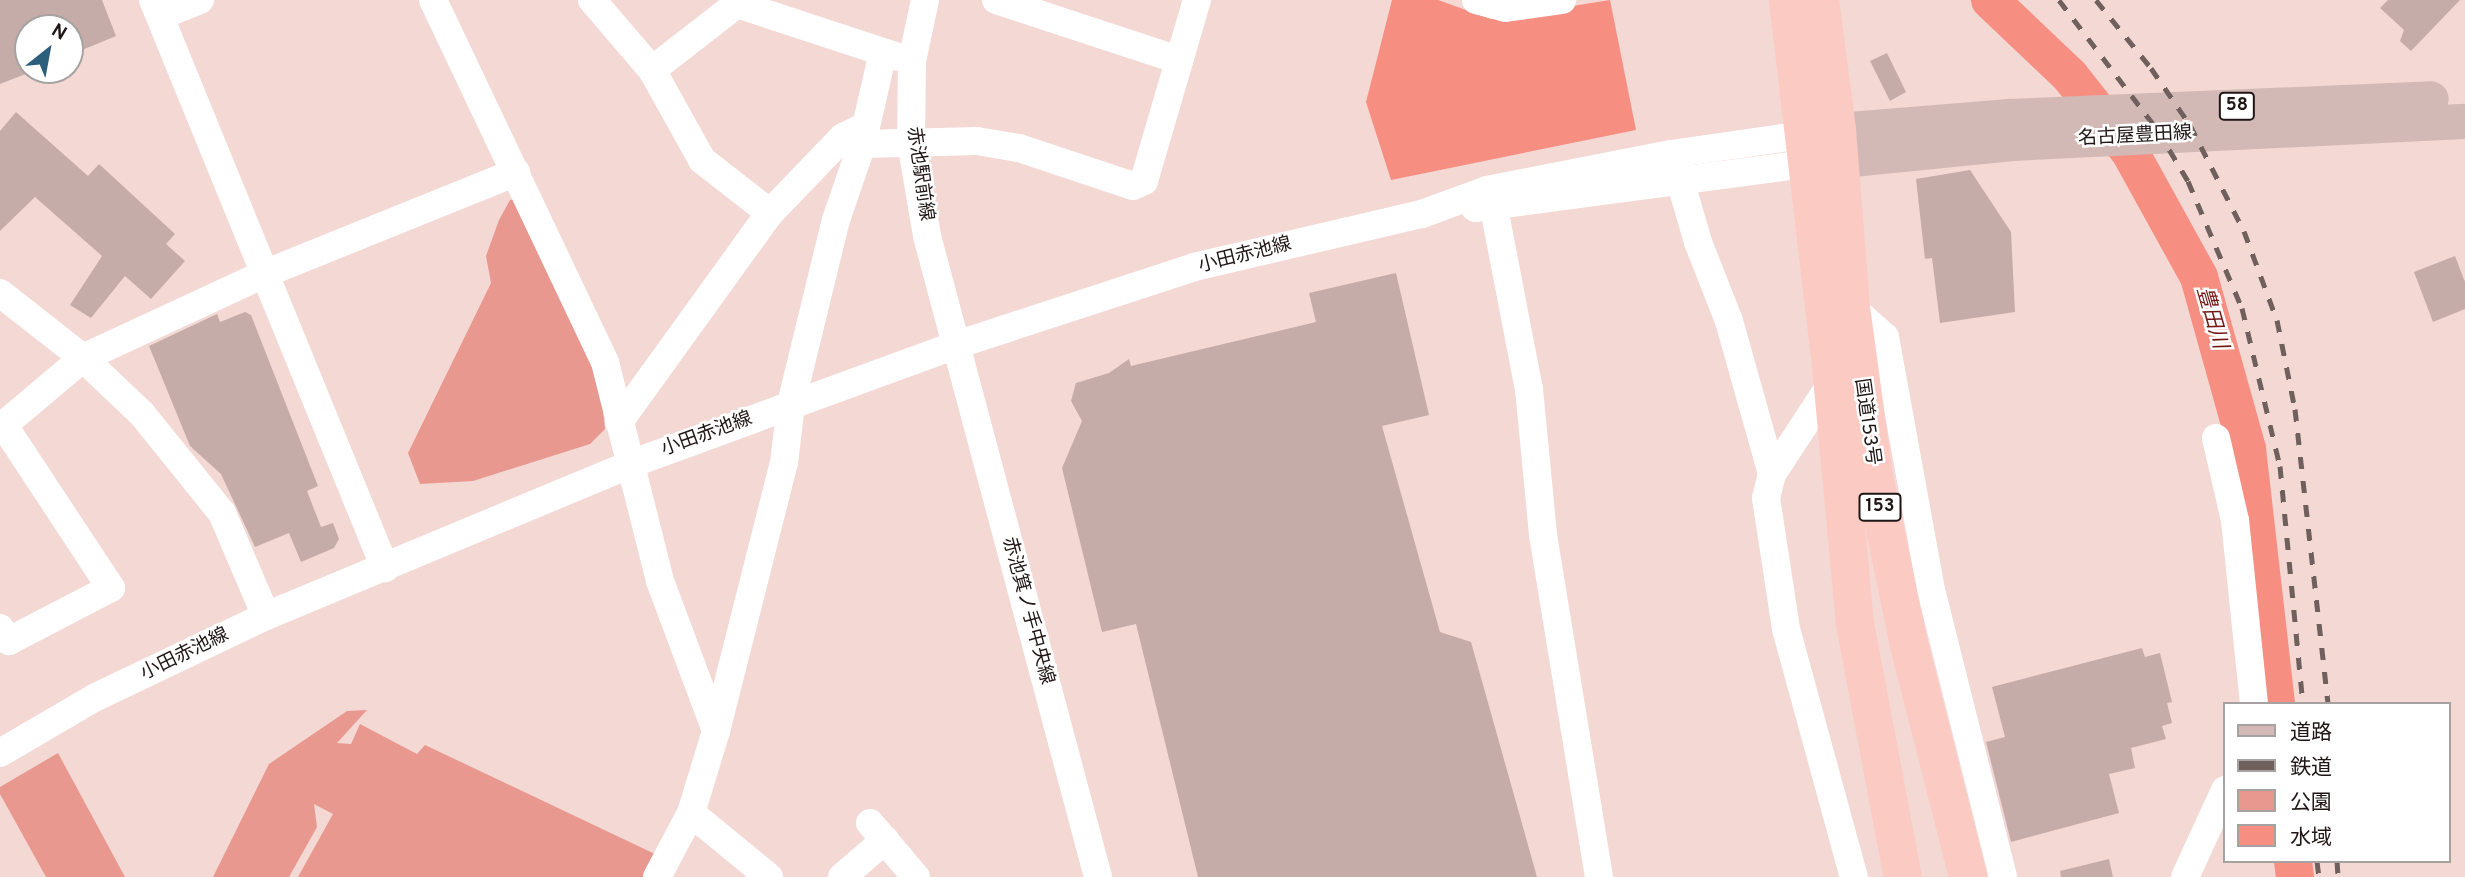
<!DOCTYPE html>
<html>
<head>
<meta charset="utf-8">
<style>
  body { margin:0 }
  #map { position:relative; width:2465px; height:877px; overflow:hidden; background:#f3d8d4; font-family:Overpass,"Noto Sans JP",sans-serif }
  div>[style] { position:absolute }
  .green>* { inset:0; background:#e8988e }
  .water>* { inset:0; background:#f78e82 }
  .river>* { height:38px; margin:-19px; padding:0 19px; transform-origin:19px; border-radius:19px; background:#f78e82 }
  .building>* { inset:0; background:#c6aca8 }
  .minor>* { height:28px; margin:-14px; padding:0 14px; transform-origin:14px; border-radius:14px; background:#fff }
  .major>* { height:35px; margin:-17.5px; padding:0 17.5px; transform-origin:17.5px; border-radius:17.5px; background:#d3b9b5 }
  .highway>* { height:38px; margin:-19px; padding:0 19px; transform-origin:19px; border-radius:19px; background:#fbcac3 }
  .rail>* { height:5px; margin-top:-2.5px; transform-origin:0; background:repeating-linear-gradient(90deg,#6f5f5d 0 12px,transparent 0 24px) }
  span { translate:-50% -50%; white-space:nowrap; text-align:center; line-height:1.15; -webkit-text-stroke:5px #fff; paint-order:stroke }
  .shield-label span { padding:2px 5px; background:#fff; border:2px solid; border-radius:5px; -webkit-text-stroke-width:0 }
  .shield-label { font-size:18px; color:#1f1615; font-weight:700 }
  .street-label { font-size:19px; color:#1f1615 }
  .water-label { font-size:21px; color:#741714; font-style:italic }
  .legend { position:absolute; left:2223px; top:702px; width:228px; height:161px; box-sizing:border-box; background:#fff; border:2px solid #a5a2a1; margin:0; padding:9px 12px; list-style:none; font-size:21px; color:#1f1615 }
  .legend li { display:flex; align-items:center; gap:14px; height:35px }
  .legend b { width:35px; border:2px solid #a5a2a1 }
  .north { position:absolute; left:14px; top:14px; width:70px; height:70px; box-sizing:border-box; background:#fff; border:2px solid #a5a2a1; border-radius:50%; rotate:31deg; font-size:19px; font-weight:700; line-height:28px; text-align:center; color:#1f1615 }
  .north::after { content:''; display:block; margin:auto; width:24px; height:32px; background:#2d5f7d; clip-path:polygon(50% 0,100% 100%,50% 72%,0 100%) }
</style>
</head>
<body>
<div id="map">
  <div class="green">
    <div style="clip-path:polygon(525px 198px,598px 365px,605px 429px,590px 444px,473px 481px,420px 484px,408px 453px,491px 283px,486px 256px,499px 220px,510px 200px)"></div>
    <div style="clip-path:polygon(367px 710px,337px 743px,351px 744px,360px 724px,417px 754px,425px 745px,657px 855px,646px 877px,298px 877px,333px 814px,314px 804px,317px 827px,289px 877px,213px 877px,269px 764px,347px 711px)"></div>
    <div style="clip-path:polygon(58px 753px,125px 877px,46px 877px,0 794px,0 787px)"></div>
  </div>
  <div class="water">
    <div style="clip-path:polygon(1392px 0,1438px 0,1491px 19px,1610px 0,1636px 130px,1391px 180px,1366px 102px)"></div>
  </div>
  <div class="river">
    <div style="left:1990px;top:0;width:110px;rotate:43.5deg"></div>
    <div style="left:2070px;top:76px;width:97px;rotate:51.7deg"></div>
    <div style="left:2130px;top:152px;width:143px;rotate:61.1deg"></div>
    <div style="left:2199px;top:277px;width:179px;rotate:74.4deg"></div>
    <div style="left:2247px;top:449px;width:257px;rotate:83.5deg"></div>
    <div style="left:2293px;top:861px;width:16px;rotate:83deg"></div>
  </div>
  <div class="building">
    <div style="clip-path:polygon(0 0,102px 0,116px 36px,70px 55px,70px 28px,28px 28px,28px 73px,0 84px)"></div>
    <div style="clip-path:polygon(2388px 0,2460px 0,2411px 51px,2400px 41px,2404px 30px,2380px 8px)"></div>
    <div style="clip-path:polygon(1887px 53px,1906px 92px,1890px 101px,1870px 61px)"></div>
    <div style="clip-path:polygon(16px 112px,88px 176px,99px 164px,175px 234px,166px 244px,185px 261px,151px 299px,125px 276px,91px 318px,70px 305px,102px 256px,35px 197px,0 231px,0 131px)"></div>
    <div style="clip-path:polygon(1970px 170px,2011px 232px,2015px 312px,1940px 323px,1932px 258px,1925px 259px,1916px 179px)"></div>
    <div style="clip-path:polygon(2455px 256px,2465px 282px,2465px 309px,2433px 322px,2414px 272px)"></div>
    <div style="clip-path:polygon(1396px 273px,1429px 415px,1382px 426px,1440px 632px,1471px 642px,1537px 877px,1198px 877px,1136px 624px,1102px 632px,1062px 468px,1082px 421px,1071px 401px,1076px 383px,1109px 373px,1129px 359px,1131px 366px,1316px 322px,1309px 293px)"></div>
    <div style="clip-path:polygon(245px 312px,251px 315px,318px 486px,307px 491px,321px 527px,333px 523px,339px 539px,334px 548px,301px 562px,289px 533px,255px 547px,221px 474px,190px 446px,149px 346px,217px 314px,220px 322px)"></div>
    <div style="clip-path:polygon(2142px 648px,2145px 657px,2160px 653px,2172px 702px,2167px 703px,2172px 723px,2162px 726px,2166px 739px,2131px 748px,2135px 768px,2109px 774px,2119px 813px,2011px 842px,1986px 742px,2005px 737px,1992px 687px)"></div>
    <div style="clip-path:polygon(2109px 859px,2113px 877px,2061px 877px,2060px 871px)"></div>
  </div>
  <div class="minor">
    <div style="left:153px;top:0;width:614px;rotate:67.78deg"></div>
    <div style="left:433px;top:0;width:401px;rotate:64.6deg"></div>
    <div style="left:605px;top:362px;width:226px;rotate:75.9deg"></div>
    <div style="left:660px;top:581px;width:160px;rotate:69.5deg"></div>
    <div style="left:592px;top:0;width:92px;rotate:49.4deg"></div>
    <div style="left:652px;top:70px;width:103px;rotate:60.9deg"></div>
    <div style="left:702px;top:160px;width:86px;rotate:37.9deg"></div>
    <div style="left:925px;top:0;width:62px;rotate:102deg"></div>
    <div style="left:912px;top:61px;width:81px;rotate:90.7deg"></div>
    <div style="left:911px;top:142px;width:95px;rotate:80.3deg"></div>
    <div style="left:927px;top:236px;width:663px;rotate:75.06deg"></div>
    <div style="left:996px;top:0;width:193px;rotate:18.2deg"></div>
    <div style="left:1476px;top:0;width:30px;rotate:15deg"></div>
    <div style="left:1505px;top:8px;width:58px;rotate:-8deg"></div>
    <div style="left:160px;top:16px;width:43px;rotate:-21.8deg"></div>
    <div style="left:652px;top:70px;width:108px;rotate:-37.8deg"></div>
    <div style="left:737px;top:4px;width:169px;rotate:18.2deg"></div>
    <div style="left:862px;top:144px;width:115px;rotate:-1.5deg"></div>
    <div style="left:977px;top:141px;width:43px;rotate:9.5deg"></div>
    <div style="left:1019px;top:148px;width:120px;rotate:18.4deg"></div>
    <div style="left:1133px;top:186px;width:12px;rotate:-24deg"></div>
    <div style="left:1144px;top:181px;width:189px;rotate:-73.7deg"></div>
    <div style="left:1680px;top:180px;width:65px;rotate:73.8deg"></div>
    <div style="left:1698px;top:242px;width:85px;rotate:68.6deg"></div>
    <div style="left:1729px;top:321px;width:159px;rotate:74.3deg"></div>
    <div style="left:1475px;top:208px;width:333px;rotate:-7.6deg"></div>
    <div style="left:1494px;top:208px;width:184px;rotate:79.1deg"></div>
    <div style="left:1529px;top:389px;width:147px;rotate:84.5deg"></div>
    <div style="left:1543px;top:535px;width:347px;rotate:80.7deg"></div>
    <div style="left:0;top:293px;width:105px;rotate:38.1deg"></div>
    <div style="left:83px;top:358px;width:81px;rotate:43.5deg"></div>
    <div style="left:142px;top:414px;width:127px;rotate:51.1deg"></div>
    <div style="left:222px;top:513px;width:112px;rotate:66.9deg"></div>
    <div style="left:1851px;top:307px;width:45px;rotate:41.4deg"></div>
    <div style="left:1885px;top:337px;width:257px;rotate:79.7deg"></div>
    <div style="left:1931px;top:590px;width:296px;rotate:75.9deg"></div>
    <div style="left:1831px;top:384px;width:108px;rotate:123.2deg"></div>
    <div style="left:1772px;top:474px;width:25px;rotate:104deg"></div>
    <div style="left:1766px;top:498px;width:133px;rotate:81.3deg"></div>
    <div style="left:1786px;top:629px;width:257px;rotate:74.7deg"></div>
    <div style="left:619px;top:422px;width:258px;rotate:-54.2deg"></div>
    <div style="left:770px;top:213px;width:105px;rotate:-46.2deg"></div>
    <div style="left:843px;top:137px;width:25px;rotate:-26deg"></div>
    <div style="left:0;top:428px;width:109px;rotate:-40.1deg"></div>
    <div style="left:83px;top:358px;width:200px;rotate:-24.9deg"></div>
    <div style="left:264px;top:274px;width:272px;rotate:-22deg"></div>
    <div style="left:2216px;top:438px;width:84px;rotate:77deg"></div>
    <div style="left:2235px;top:520px;width:185px;rotate:84.1deg"></div>
    <div style="left:0;top:628px;width:16px;rotate:55deg"></div>
    <div style="left:9px;top:641px;width:115px;rotate:-27.5deg"></div>
    <div style="left:111px;top:588px;width:194px;rotate:-123.4deg"></div>
    <div style="left:0;top:753px;width:111px;rotate:-30.3deg"></div>
    <div style="left:96px;top:697px;width:188px;rotate:-25.5deg"></div>
    <div style="left:266px;top:616px;width:392px;rotate:-22.6deg"></div>
    <div style="left:628px;top:465px;width:349px;rotate:-20.1deg"></div>
    <div style="left:956px;top:345px;width:250px;rotate:-18.1deg"></div>
    <div style="left:1194px;top:267px;width:234px;rotate:-13.1deg"></div>
    <div style="left:1422px;top:214px;width:69px;rotate:-20.3deg"></div>
    <div style="left:1487px;top:190px;width:187px;rotate:-11.1deg"></div>
    <div style="left:1671px;top:154px;width:154px;rotate:-8.2deg"></div>
    <div style="left:691px;top:813px;width:101px;rotate:39.4deg"></div>
    <div style="left:870px;top:823px;width:71px;rotate:49.6deg"></div>
    <div style="left:657px;top:877px;width:72px;rotate:-62deg"></div>
    <div style="left:691px;top:813px;width:86px;rotate:-73deg"></div>
    <div style="left:716px;top:731px;width:276px;rotate:-75.8deg"></div>
    <div style="left:784px;top:463px;width:59px;rotate:-83.2deg"></div>
    <div style="left:791px;top:404px;width:189px;rotate:-76.3deg"></div>
    <div style="left:836px;top:220px;width:80px;rotate:-71.1deg"></div>
    <div style="left:862px;top:144px;width:94px;rotate:-77.1deg"></div>
    <div style="left:842px;top:877px;width:57px;rotate:-40.7deg"></div>
    <div style="left:2185px;top:877px;width:96px;rotate:-65.3deg"></div>
  </div>
  <div class="major">
    <div style="left:1837px;top:130px;width:173px;rotate:-4.7deg"></div>
    <div style="left:2009px;top:116px;width:422px;rotate:-2.4deg"></div>
    <div style="left:1812px;top:163px;width:201px;rotate:-5.7deg"></div>
    <div style="left:2012px;top:143px;width:454px;rotate:-2.8deg"></div>
  </div>
  <div class="highway">
    <div style="left:1788px;top:0;width:357px;rotate:83.3deg"></div>
    <div style="left:1830px;top:355px;width:270px;rotate:84.7deg"></div>
    <div style="left:1855px;top:624px;width:258px;rotate:79.3deg"></div>
    <div style="left:1820px;top:0;width:131px;rotate:82.5deg"></div>
    <div style="left:1837px;top:130px;width:178px;rotate:85.5deg"></div>
    <div style="left:1851px;top:307px;width:172px;rotate:82.3deg"></div>
    <div style="left:1874px;top:477px;width:172px;rotate:78.2deg"></div>
    <div style="left:1909px;top:645px;width:239px;rotate:75.7deg"></div>
  </div>
  <div class="rail">
    <div style="left:2059px;top:0;width:162px;rotate:52.8deg"></div>
    <div style="left:2157px;top:129px;width:61px;rotate:59.2deg"></div>
    <div style="left:2188px;top:181px;width:138px;rotate:67deg"></div>
    <div style="left:2242px;top:308px;width:163px;rotate:76.5deg"></div>
    <div style="left:2280px;top:466px;width:239px;rotate:84.5deg"></div>
    <div style="left:2096px;top:0;width:87px;rotate:51deg"></div>
    <div style="left:2151px;top:68px;width:69px;rotate:55.6deg"></div>
    <div style="left:2190px;top:125px;width:119px;rotate:63deg"></div>
    <div style="left:2244px;top:231px;width:95px;rotate:69.7deg"></div>
    <div style="left:2277px;top:320px;width:91px;rotate:78.6deg"></div>
    <div style="left:2295px;top:409px;width:297px;rotate:83.6deg"></div>
    <div style="left:2317px;top:861px;width:16px;rotate:83deg"></div>
    <div style="left:2337px;top:861px;width:16px;rotate:86deg"></div>
  </div>
  <div class="shield-label">
    <span style="left:2237px;top:106px">58</span>
    <span style="left:1880px;top:507px">153</span>
  </div>
  <div class="street-label">
    <span style="left:2135px;top:137px;rotate:-3deg">名古屋豊田線</span>
    <span style="left:919px;top:174px;rotate:82deg">赤池駅前線</span>
    <span style="left:1245px;top:256px;rotate:-14deg">小田赤池線</span>
    <span style="left:1866px;top:422px;rotate:82deg">国道153号</span>
    <span style="left:707px;top:435px;rotate:-20deg">小田赤池線</span>
    <span style="left:1027px;top:611px;rotate:75deg">赤池箕ノ手中央線</span>
    <span style="left:185px;top:655px;rotate:-26deg">小田赤池線</span>
  </div>
  <div class="water-label">
    <span style="left:2211px;top:318px;rotate:74deg">豊田川</span>
  </div>
  <ul class="legend">
  <li><b style="height:9px;background:#d3b9b5"></b>道路</li>
  <li><b style="height:9px;background:#6f5f5d"></b>鉄道</li>
  <li><b style="height:19px;background:#e8988e"></b>公園</li>
  <li><b style="height:19px;background:#f78e82"></b>水域</li>
  </ul>
  <div class="north">N</div>
</div>
</body>
</html>
